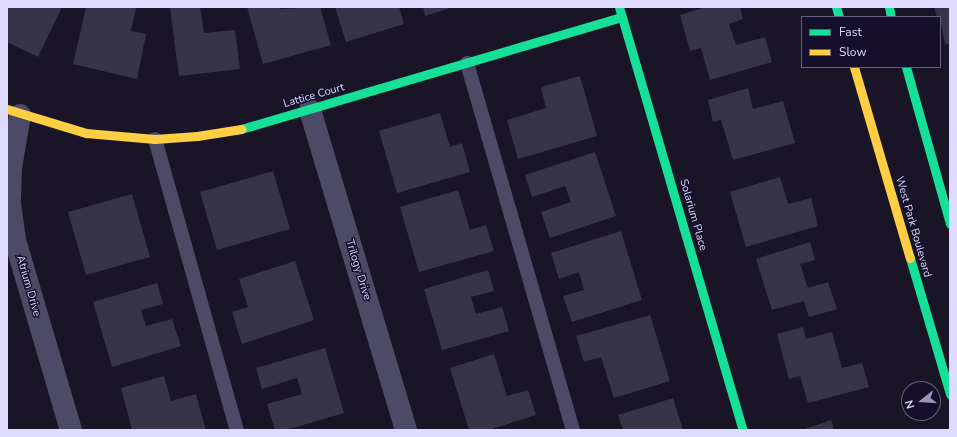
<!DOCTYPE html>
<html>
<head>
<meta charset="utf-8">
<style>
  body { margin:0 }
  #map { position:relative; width:957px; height:437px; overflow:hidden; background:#191526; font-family:"Nunito Sans",sans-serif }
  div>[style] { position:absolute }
  .building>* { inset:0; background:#383447 }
  .lane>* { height:14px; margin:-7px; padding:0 7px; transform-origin:7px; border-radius:7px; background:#4c4a67 }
  .street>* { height:22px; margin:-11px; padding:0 11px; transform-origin:11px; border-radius:11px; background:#4c4a67 }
  .fast>* { height:9px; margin:-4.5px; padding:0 4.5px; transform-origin:4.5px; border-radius:4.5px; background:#16e098 }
  .slow>* { height:9px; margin:-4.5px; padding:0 4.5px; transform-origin:4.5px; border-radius:4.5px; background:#ffcf43 }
  span { translate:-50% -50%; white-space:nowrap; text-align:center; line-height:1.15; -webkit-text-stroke:3px #150f2c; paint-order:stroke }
  .street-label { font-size:11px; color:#dfdaff }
  .frame { position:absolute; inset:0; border:8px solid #dfdaff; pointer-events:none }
  .legend { position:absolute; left:801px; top:16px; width:140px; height:52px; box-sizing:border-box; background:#150f2c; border:1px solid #666080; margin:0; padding:5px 7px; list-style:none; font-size:12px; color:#dfdaff }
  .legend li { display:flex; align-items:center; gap:8px; height:20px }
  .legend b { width:20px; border:1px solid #666080 }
  .north { position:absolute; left:901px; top:381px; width:40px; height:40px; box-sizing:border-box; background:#150f2c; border:1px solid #666080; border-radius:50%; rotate:253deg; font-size:11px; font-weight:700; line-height:16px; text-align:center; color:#dfdaff }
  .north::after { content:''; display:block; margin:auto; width:14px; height:18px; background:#9a95b3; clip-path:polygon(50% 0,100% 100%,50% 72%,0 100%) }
</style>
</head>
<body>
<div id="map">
  <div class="building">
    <div style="clip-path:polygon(7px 7px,62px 7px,38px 57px,7px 42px)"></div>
    <div style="clip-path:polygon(86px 7px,136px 8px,131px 31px,146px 34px,137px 79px,73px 64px)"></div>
    <div style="clip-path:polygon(200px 7px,204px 33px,235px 30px,240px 69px,179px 76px,170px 8px)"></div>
    <div style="clip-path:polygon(247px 7px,279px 7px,280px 9px,320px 7px,331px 45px,263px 64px)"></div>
    <div style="clip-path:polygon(335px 7px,399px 7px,404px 24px,346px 42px)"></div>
    <div style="clip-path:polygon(423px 7px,453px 7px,425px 16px)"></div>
    <div style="clip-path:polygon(706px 7px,740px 7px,743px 19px,729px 24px,736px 45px,765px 37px,772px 62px,710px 80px,701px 48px,690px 51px,680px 15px)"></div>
    <div style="clip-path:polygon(934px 7px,950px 7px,950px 43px,945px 45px,940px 17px,937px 17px)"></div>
    <div style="clip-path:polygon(580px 76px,597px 136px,518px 159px,507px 120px,546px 108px,541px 87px)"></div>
    <div style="clip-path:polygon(748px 88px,753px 109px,783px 101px,795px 143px,733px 160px,721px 120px,713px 122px,708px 100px)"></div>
    <div style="clip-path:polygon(440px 113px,450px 147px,462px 143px,470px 172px,397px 193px,379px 131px)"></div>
    <div style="clip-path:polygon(595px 152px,616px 216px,550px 238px,541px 212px,571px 202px,565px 186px,532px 197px,525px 175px)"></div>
    <div style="clip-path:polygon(273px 171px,290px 229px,217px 250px,200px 192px)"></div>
    <div style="clip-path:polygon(780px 177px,788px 204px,811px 198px,818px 226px,746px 247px,730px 192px)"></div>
    <div style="clip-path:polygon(458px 190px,470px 230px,486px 225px,494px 251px,419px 272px,400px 207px)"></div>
    <div style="clip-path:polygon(132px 194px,150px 257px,86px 275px,68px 212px)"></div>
    <div style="clip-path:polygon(621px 231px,642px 300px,572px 322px,563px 296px,584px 290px,579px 272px,559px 279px,551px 253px)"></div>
    <div style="clip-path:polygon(810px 242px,815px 260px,800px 264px,808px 288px,828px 282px,837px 309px,809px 317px,804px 301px,772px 310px,756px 259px)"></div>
    <div style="clip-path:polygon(295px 261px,314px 320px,242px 344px,232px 312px,248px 307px,239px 279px)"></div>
    <div style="clip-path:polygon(488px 270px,494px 291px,471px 297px,476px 314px,502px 307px,509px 331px,442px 350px,424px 289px)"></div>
    <div style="clip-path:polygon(157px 283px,163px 304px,141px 310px,146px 326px,172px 319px,181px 346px,112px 367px,93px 302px)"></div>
    <div style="clip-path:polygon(650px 315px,670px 381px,614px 398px,601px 357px,584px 362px,576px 336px)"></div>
    <div style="clip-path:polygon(803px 327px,806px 339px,832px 332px,842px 368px,862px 363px,869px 387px,808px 403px,800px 376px,789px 379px,777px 334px)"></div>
    <div style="clip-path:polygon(325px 348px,344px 413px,286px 430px,275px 430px,267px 404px,302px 394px,297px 378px,262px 389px,256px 368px)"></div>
    <div style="clip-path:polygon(494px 354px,507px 396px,528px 390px,536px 415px,488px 430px,469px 430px,450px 368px)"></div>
    <div style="clip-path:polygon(164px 376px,171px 401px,196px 394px,206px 430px,132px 430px,121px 388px)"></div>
    <div style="clip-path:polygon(673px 398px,683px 430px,623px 430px,618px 415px)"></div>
    <div style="clip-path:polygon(831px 420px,834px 430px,805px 430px,805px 429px)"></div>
  </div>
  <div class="lane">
    <div style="left:467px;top:63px;width:382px;rotate:73.9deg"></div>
    <div style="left:155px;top:139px;width:302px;rotate:74.3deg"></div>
  </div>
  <div class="street">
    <div style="left:310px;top:110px;width:334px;rotate:73.3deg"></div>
    <div style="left:20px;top:115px;width:54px;rotate:99.6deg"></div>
    <div style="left:11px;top:168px;width:36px;rotate:92deg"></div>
    <div style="left:10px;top:204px;width:36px;rotate:82deg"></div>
    <div style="left:15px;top:240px;width:198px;rotate:73.6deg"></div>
  </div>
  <div class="fast">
    <div style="left:619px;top:7px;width:441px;rotate:73.7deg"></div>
    <div style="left:836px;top:7px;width:10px;rotate:73deg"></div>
    <div style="left:889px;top:7px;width:10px;rotate:79deg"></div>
    <div style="left:906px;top:67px;width:163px;rotate:74.3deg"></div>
    <div style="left:241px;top:129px;width:397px;rotate:-16.4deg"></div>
    <div style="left:910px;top:258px;width:142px;rotate:73.6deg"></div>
  </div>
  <div class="slow">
    <div style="left:854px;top:67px;width:199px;rotate:73.7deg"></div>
    <div style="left:7px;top:109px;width:83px;rotate:16.9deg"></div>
    <div style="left:86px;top:133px;width:69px;rotate:5deg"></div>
    <div style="left:155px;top:139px;width:42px;rotate:-4.1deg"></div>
    <div style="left:197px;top:136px;width:45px;rotate:-9deg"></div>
  </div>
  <div class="street-label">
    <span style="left:314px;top:96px;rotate:-16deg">Lattice Court</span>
    <span style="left:693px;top:215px;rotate:74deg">Solarium Place</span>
    <span style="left:913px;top:227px;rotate:74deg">West Park Boulevard</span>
    <span style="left:358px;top:270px;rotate:73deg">Trilogy Drive</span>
    <span style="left:28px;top:286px;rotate:74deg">Atrium Drive</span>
  </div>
  <div class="frame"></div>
  <ul class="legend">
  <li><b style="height:5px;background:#16e098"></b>Fast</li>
  <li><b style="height:5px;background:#ffcf43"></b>Slow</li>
  </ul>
  <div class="north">N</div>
</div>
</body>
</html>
